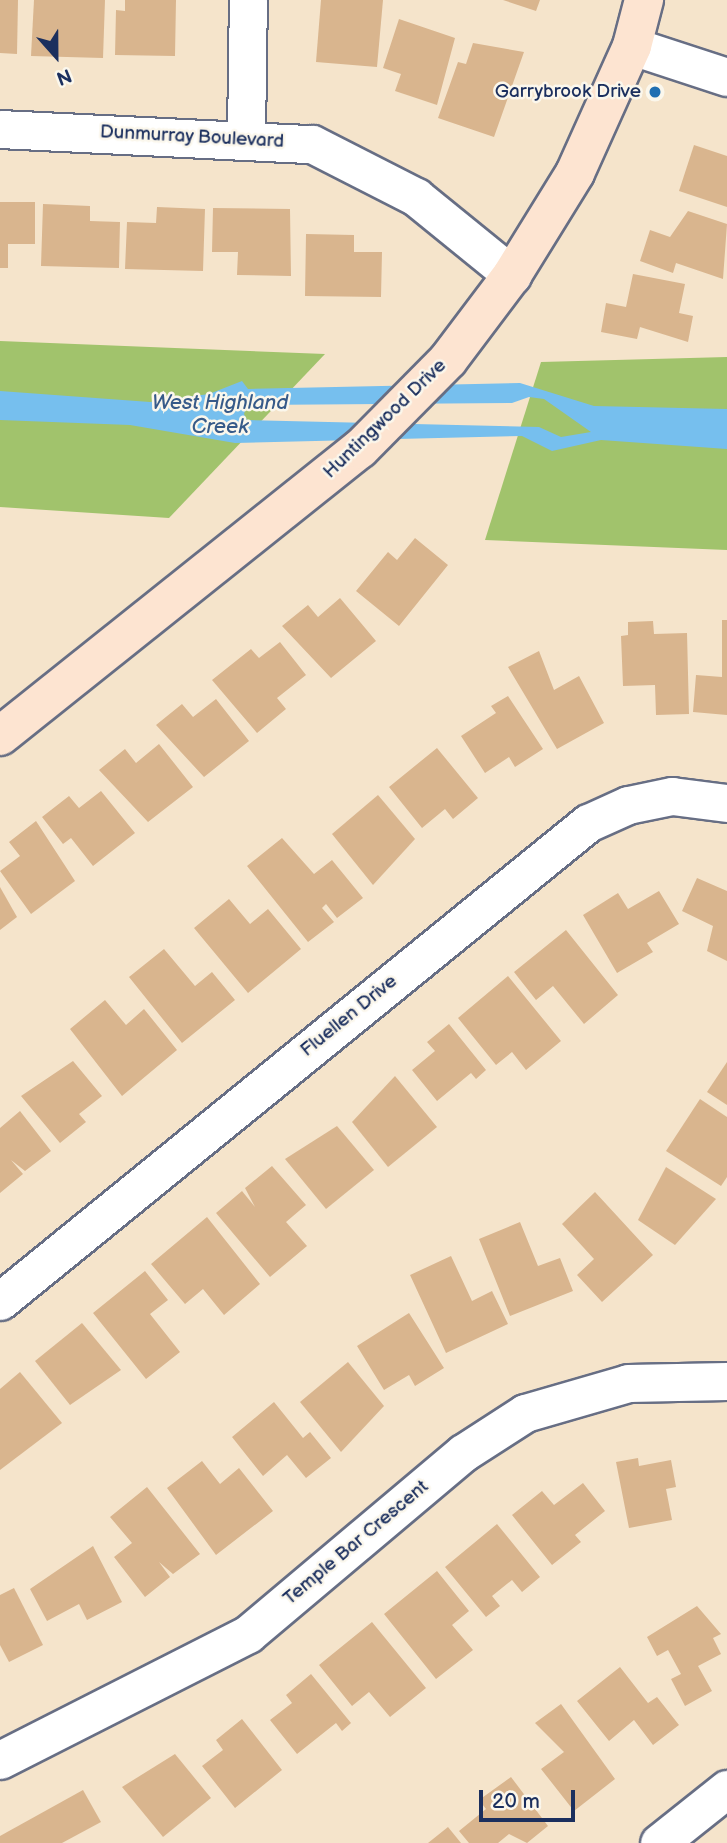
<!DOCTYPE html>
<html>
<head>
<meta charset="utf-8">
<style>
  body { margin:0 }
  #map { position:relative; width:727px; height:1843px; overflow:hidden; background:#f5e4cb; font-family:"Balsamiq Sans",sans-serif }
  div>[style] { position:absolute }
  .green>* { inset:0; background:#a1c36c }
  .water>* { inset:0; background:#76bfee }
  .building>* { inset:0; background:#d9b58e }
  .roads { filter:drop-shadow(2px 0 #676e84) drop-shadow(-2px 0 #676e84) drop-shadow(0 2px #676e84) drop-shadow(0 -2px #676e84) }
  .street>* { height:37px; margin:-18.5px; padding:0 18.5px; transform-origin:18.5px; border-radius:18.5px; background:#fff }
  .secondary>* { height:38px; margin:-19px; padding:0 19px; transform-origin:19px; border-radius:19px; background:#fde4d1 }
  .dots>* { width:19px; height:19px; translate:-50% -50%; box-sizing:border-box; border:4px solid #fbf7ec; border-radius:50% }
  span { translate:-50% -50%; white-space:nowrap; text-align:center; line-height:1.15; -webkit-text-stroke:5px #fbf7ec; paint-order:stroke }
  .poi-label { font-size:19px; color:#1b2f5e }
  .right { translate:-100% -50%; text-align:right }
  .street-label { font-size:19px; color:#1b2f5e }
  .water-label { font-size:21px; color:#365a89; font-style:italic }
  .north { position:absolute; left:21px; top:21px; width:70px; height:70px; -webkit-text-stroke:5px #fbf7ec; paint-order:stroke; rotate:159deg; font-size:19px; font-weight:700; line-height:28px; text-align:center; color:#1b2f5e }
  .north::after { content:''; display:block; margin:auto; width:24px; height:32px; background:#1b2f5e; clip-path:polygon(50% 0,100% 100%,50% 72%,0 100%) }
  .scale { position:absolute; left:479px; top:1790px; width:96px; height:32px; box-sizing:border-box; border:4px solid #1b2f5e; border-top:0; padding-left:9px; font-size:21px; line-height:24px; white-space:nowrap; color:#1b2f5e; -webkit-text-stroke:5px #fbf7ec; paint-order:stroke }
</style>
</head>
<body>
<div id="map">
  <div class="green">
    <div style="clip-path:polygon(0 341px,325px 354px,169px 518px,0 507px)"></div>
    <div style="clip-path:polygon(727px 357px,727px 550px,485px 540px,541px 362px)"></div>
  </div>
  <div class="water">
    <div style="clip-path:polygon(evenodd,242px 381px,248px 389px,520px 383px,594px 406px,727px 409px,727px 449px,601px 440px,552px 451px,522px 436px,235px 443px,130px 425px,0 420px,0 391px,150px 402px,209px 394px,242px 381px,529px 397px,544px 399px,591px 432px,561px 437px,539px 427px,247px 420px,244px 414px,247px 405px,512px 403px,529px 397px)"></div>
  </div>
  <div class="building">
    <div style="clip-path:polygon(0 0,18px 0,17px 54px,0 53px)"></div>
    <div style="clip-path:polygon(34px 0,105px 0,103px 58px,31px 56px)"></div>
    <div style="clip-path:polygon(125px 0,176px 0,175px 56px,115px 55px,116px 10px,125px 11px)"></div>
    <div style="clip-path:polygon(321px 0,383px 0,377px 67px,316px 62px)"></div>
    <div style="clip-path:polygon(503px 0,540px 0,536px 11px)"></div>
    <div style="clip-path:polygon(399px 19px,455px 38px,437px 105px,395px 91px,401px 74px,383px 68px)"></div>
    <div style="clip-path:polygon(473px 43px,524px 52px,494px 137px,438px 118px,458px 62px,466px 64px)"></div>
    <div style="clip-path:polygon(694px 145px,727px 156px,727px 207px,679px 191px)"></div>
    <div style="clip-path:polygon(0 202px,35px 202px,35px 244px,8px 244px,8px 268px,0 268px)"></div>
    <div style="clip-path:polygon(43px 204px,90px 206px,90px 221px,120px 222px,119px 268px,41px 266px)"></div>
    <div style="clip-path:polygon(157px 207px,205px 209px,203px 271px,125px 269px,127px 222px,156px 223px)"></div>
    <div style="clip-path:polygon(213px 208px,290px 209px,291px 276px,237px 275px,238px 252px,212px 252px)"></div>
    <div style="clip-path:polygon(688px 211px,727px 224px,723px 279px,676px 263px,673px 273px,640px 261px,650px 230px,670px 237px)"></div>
    <div style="clip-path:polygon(306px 234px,354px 235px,354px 252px,382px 252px,381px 297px,305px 296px)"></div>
    <div style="clip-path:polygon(633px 274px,685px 284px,679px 313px,693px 316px,688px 342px,640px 327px,637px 339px,601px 332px,606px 303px,626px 307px)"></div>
    <div style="clip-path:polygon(415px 538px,448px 565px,399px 626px,356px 591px,388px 552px,397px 560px)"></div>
    <div style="clip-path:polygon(340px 598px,376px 641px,331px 678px,282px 626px,308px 605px,318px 617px)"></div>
    <div style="clip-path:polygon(722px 620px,727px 620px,727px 715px,693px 712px,696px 675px,722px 677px)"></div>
    <div style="clip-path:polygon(653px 621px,654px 634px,687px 633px,689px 714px,656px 715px,655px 685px,623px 686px,621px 636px,628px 635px,628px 622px)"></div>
    <div style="clip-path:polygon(280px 642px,306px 675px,277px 698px,286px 709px,257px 733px,212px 680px,251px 649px,259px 658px)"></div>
    <div style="clip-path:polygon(539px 651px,554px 690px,579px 676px,604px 723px,557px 749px,508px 667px)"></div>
    <div style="clip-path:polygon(508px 696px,543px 749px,515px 767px,509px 757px,485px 773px,461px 736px,496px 713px,491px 706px)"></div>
    <div style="clip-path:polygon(216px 699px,249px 741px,204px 777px,156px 725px,182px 704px,193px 717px)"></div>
    <div style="clip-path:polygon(159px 744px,193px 787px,148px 822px,99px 770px,125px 749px,136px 763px)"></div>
    <div style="clip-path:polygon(437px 748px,478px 798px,453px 819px,445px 809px,422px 828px,389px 787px)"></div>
    <div style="clip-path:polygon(101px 791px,135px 833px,93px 866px,71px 838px,63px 844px,42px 817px,69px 796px,79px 808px)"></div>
    <div style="clip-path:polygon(378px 795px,415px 839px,373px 885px,332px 834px)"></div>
    <div style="clip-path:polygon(36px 821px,75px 881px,31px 914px,0 871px,20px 856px,9px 842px)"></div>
    <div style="clip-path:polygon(282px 838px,314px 874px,332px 860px,363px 898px,337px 918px,326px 904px,322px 908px,334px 922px,308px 942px,247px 866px)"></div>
    <div style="clip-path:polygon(697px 878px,727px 891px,727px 961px,707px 951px,713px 926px,682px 911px)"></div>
    <div style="clip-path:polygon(0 887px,17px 917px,0 930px)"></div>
    <div style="clip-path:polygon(659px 891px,679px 924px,647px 943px,653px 952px,617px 973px,583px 915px,618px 893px,628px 909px)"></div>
    <div style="clip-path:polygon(229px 899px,250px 924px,268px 909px,301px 949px,248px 993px,194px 928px)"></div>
    <div style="clip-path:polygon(566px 930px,618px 995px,584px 1024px,553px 986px,536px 1000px,514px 972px)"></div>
    <div style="clip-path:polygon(164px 949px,195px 986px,212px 972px,235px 1000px,182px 1043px,129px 977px)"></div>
    <div style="clip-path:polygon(508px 976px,561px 1041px,526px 1070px,512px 1052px,496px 1065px,458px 1018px)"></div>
    <div style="clip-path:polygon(105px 1000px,126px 1025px,144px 1009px,177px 1050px,122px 1096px,70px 1029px)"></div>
    <div style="clip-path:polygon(449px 1024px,486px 1070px,476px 1079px,471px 1073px,437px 1101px,412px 1070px,435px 1051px,427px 1042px)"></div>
    <div style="clip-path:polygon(73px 1061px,102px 1096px,79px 1114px,86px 1122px,60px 1143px,21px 1096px)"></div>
    <div style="clip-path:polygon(727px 1062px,727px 1105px,707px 1092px)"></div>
    <div style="clip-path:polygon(395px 1076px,437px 1127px,388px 1167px,352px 1122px)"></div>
    <div style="clip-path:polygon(700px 1099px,727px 1117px,727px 1177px,721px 1186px,666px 1151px)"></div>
    <div style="clip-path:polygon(20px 1111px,51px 1151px,25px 1171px,11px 1160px,23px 1174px,0 1193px,0 1128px)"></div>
    <div style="clip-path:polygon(337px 1126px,374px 1170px,326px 1209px,285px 1159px)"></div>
    <div style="clip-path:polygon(272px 1166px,306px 1205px,286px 1222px,307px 1246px,270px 1277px,216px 1213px,242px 1191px,255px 1207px,245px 1188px)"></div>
    <div style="clip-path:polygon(666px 1167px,716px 1199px,675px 1245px,638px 1220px)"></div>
    <div style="clip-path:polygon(595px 1192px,653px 1255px,602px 1302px,577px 1275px,594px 1259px,562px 1224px)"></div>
    <div style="clip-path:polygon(207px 1217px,260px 1284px,224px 1315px,203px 1289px,185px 1304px,151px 1264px)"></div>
    <div style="clip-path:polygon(520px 1222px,538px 1266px,560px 1258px,573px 1291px,510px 1316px,479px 1239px)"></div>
    <div style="clip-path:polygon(451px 1256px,472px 1301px,492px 1291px,508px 1324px,446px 1353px,410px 1275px)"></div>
    <div style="clip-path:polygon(145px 1271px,168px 1300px,150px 1314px,180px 1352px,146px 1379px,93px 1313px)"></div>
    <div style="clip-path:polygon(409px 1313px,444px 1368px,415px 1386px,409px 1375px,384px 1390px,357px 1346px)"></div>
    <div style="clip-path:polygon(82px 1323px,121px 1370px,70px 1405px,35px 1361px)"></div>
    <div style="clip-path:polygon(348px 1362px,384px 1406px,341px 1452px,300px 1402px)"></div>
    <div style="clip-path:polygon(20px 1372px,62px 1423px,0 1470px,0 1389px)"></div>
    <div style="clip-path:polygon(274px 1402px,303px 1438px,310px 1432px,331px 1458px,306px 1478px,287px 1455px,263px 1476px,232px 1437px)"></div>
    <div style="clip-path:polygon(638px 1458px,639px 1466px,671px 1460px,676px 1487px,666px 1489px,672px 1520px,629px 1528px,616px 1462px)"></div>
    <div style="clip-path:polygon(202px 1461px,220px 1484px,239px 1468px,273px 1511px,216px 1555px,167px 1488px)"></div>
    <div style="clip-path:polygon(583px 1483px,605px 1511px,575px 1535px,581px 1542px,552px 1565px,512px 1515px,542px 1491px,554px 1505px)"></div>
    <div style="clip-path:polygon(147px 1487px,200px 1554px,173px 1574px,159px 1562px,170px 1577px,145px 1597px,114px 1557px,132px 1543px,110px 1517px)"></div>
    <div style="clip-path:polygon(497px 1524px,540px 1577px,522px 1592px,512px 1580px,492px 1596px,500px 1606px,486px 1617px,445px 1567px)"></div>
    <div style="clip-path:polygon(93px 1546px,122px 1602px,87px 1620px,79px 1604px,47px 1621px,30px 1589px)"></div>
    <div style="clip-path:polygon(437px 1571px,469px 1611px,452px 1625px,473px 1650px,436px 1679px,384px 1614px)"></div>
    <div style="clip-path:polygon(14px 1588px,43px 1645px,9px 1662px,0 1645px,0 1595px)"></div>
    <div style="clip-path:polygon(697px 1606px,721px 1634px,713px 1638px,721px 1654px,698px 1666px,712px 1691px,685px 1706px,671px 1679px,681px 1674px,668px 1650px,657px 1656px,647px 1637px)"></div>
    <div style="clip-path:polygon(372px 1622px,426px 1688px,390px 1717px,369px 1692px,352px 1706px,319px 1665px)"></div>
    <div style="clip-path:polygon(620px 1667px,648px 1703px,657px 1697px,679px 1725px,653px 1745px,634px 1720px,609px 1741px,577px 1701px)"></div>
    <div style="clip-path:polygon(311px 1674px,351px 1723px,342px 1731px,336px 1723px,297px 1754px,270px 1720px,292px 1703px,286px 1695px)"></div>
    <div style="clip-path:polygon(561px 1704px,615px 1779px,574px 1811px,541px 1769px,564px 1752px,535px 1723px)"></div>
    <div style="clip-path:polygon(242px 1719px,282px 1770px,235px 1808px,202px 1766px,223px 1750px,216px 1740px)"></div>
    <div style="clip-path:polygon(175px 1754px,211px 1798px,163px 1837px,122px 1787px)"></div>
    <div style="clip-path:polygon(511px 1777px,548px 1826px,527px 1843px,509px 1834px,498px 1843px,469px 1843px,459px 1831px,486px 1809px,479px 1800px)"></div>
    <div style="clip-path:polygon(83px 1790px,101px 1822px,62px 1843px,0 1843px,0 1836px)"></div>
    <div style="clip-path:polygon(448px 1827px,461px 1843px,428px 1843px)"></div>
  </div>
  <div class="roads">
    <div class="street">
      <div style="left:632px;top:46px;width:100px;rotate:18.1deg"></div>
      <div style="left:0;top:129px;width:312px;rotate:2.8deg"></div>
      <div style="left:312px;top:144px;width:117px;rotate:27deg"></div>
      <div style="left:416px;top:197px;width:124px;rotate:39.1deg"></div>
      <div style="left:246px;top:136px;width:136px;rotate:-89.2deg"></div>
      <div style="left:0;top:1301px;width:758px;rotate:-39.11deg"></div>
      <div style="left:588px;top:823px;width:44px;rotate:-24.2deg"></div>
      <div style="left:628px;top:805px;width:45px;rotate:-11.6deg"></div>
      <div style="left:672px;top:796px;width:55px;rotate:7.3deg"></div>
      <div style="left:0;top:1760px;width:278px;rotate:-26.9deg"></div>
      <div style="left:248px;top:1634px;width:281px;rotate:-40.1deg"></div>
      <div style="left:463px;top:1453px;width:74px;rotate:-32.8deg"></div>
      <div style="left:525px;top:1413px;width:107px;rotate:-16.2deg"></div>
      <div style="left:628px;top:1383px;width:99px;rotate:-1.2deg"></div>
      <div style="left:659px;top:1843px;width:87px;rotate:-38.5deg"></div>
    </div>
    <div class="secondary">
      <div style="left:0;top:736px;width:460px;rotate:-38.6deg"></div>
      <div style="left:360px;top:449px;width:125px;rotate:-45.3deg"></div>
      <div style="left:448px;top:360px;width:106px;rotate:-53deg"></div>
      <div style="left:512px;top:275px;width:120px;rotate:-58.3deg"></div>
      <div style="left:575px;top:173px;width:139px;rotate:-65.8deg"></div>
      <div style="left:632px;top:46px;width:48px;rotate:-75.4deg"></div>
    </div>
  </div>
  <div class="dots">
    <div style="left:655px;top:92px;background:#1f6fb2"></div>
  </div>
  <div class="poi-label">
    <span class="right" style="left:641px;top:92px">Garrybrook Drive</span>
  </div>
  <div class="street-label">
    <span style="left:192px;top:137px;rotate:3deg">Dunmurray Boulevard</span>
    <span style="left:385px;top:419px;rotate:-44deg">Huntingwood Drive</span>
    <span style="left:349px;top:1016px;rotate:-39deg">Fluellen Drive</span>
    <span style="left:356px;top:1543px;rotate:-40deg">Temple Bar Crescent</span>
  </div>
  <div class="water-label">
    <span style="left:220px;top:415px">West Highland<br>Creek</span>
  </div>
  <div class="north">N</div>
  <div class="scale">20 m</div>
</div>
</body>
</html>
